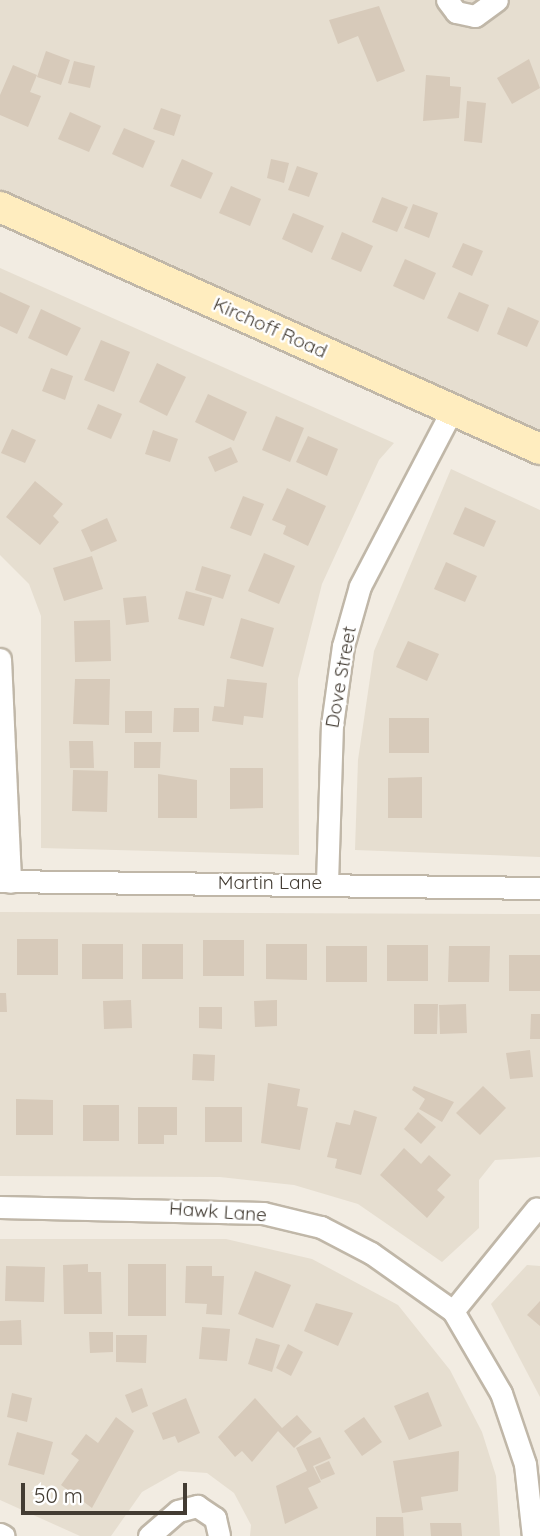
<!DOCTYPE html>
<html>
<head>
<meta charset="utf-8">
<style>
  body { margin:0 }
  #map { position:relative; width:540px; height:1536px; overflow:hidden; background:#f2ece2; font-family:Quicksand,sans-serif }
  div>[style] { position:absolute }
  .residential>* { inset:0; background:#e6ded0 }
  .building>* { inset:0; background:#d7caba }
  .roads { filter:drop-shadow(2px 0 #c0b7a8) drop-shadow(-2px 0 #c0b7a8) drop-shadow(0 2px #c0b7a8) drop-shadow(0 -2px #c0b7a8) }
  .minor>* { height:21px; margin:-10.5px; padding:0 10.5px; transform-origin:10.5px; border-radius:10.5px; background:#fff }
  .secondary>* { height:30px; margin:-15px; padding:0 15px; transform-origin:15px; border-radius:15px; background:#ffedbf }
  span { translate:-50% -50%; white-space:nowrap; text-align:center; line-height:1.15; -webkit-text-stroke:5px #fff; paint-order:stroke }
  .street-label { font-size:19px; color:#433c33 }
  .scale { position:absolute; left:21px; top:1483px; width:166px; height:32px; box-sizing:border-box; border:4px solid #433c33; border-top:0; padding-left:9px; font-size:21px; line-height:24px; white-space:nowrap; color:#433c33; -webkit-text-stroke:5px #fff; paint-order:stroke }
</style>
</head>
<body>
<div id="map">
  <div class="residential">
    <div style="clip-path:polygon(0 0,540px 0,540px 449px,0 207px)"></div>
    <div style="clip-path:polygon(0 268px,394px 443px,379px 460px,322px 584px,298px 679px,299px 855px,41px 848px,41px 616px,29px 584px,0 555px)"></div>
    <div style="clip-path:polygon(451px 469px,540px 510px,540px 857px,355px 850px,358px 760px,374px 651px)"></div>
    <div style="clip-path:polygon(0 912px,540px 914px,540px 1157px,495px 1160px,479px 1180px,479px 1228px,442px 1262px,358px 1204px,294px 1185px,220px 1177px,0 1176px)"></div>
    <div style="clip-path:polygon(0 1239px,226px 1239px,312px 1259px,398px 1305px,450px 1370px,482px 1432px,496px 1476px,500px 1536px,250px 1536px,251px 1525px,234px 1493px,207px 1473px,179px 1471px,142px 1492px,111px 1536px,80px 1536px,0 1500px)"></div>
    <div style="clip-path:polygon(527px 1265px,540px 1266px,540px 1397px,491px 1304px)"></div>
  </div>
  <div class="building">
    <div style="clip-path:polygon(379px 6px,405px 71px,377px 82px,358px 36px,338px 44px,329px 20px)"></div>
    <div style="clip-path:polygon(46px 51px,70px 60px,61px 85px,37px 77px)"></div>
    <div style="clip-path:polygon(529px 59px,540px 88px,512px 104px,497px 78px)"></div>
    <div style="clip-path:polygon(74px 61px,95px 66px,90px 88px,68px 83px)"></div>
    <div style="clip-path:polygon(13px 65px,37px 75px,30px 92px,41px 96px,28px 127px,0 115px,0 95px)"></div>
    <div style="clip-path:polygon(426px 75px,450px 77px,450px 86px,461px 87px,459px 118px,423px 121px)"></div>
    <div style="clip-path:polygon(467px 101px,486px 103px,482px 143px,464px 141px)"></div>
    <div style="clip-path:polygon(161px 108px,181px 115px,174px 136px,153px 129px)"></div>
    <div style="clip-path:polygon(70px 112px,101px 126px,89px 152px,58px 139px)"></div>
    <div style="clip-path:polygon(124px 128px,155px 141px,143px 168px,112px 154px)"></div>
    <div style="clip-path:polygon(182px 159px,213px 173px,201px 199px,170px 186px)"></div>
    <div style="clip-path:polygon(271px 159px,289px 163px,284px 183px,267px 178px)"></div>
    <div style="clip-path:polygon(297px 166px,318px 173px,309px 197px,288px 190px)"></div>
    <div style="clip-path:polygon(231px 186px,261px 199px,250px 226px,219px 213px)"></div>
    <div style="clip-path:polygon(382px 197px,408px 207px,397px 232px,372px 222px)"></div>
    <div style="clip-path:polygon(413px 204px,438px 213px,429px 238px,404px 228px)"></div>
    <div style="clip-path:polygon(293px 213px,324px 226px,312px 253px,282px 239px)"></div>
    <div style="clip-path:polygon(342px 232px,373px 246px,361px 272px,331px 259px)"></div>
    <div style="clip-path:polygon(463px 243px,483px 251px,472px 276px,452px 267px)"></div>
    <div style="clip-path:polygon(405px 259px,436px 273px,424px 300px,393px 286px)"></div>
    <div style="clip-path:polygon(0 292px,30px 306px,17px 334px,0 326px)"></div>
    <div style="clip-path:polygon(459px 292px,489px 305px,478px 332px,447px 318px)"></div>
    <div style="clip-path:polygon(508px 307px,539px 321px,527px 347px,497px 334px)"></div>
    <div style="clip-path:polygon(41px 309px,81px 328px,67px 356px,28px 338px)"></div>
    <div style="clip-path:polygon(101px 340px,130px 352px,114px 392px,84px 380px)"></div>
    <div style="clip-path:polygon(157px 363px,186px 377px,167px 416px,139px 402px)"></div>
    <div style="clip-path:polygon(51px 368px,73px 376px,65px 400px,42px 391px)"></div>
    <div style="clip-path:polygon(208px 394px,247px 412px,234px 441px,195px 422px)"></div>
    <div style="clip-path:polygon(98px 404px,122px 414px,111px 439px,87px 429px)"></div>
    <div style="clip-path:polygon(276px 416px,304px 428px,290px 462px,262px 450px)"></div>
    <div style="clip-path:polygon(12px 429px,36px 440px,25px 463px,1px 453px)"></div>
    <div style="clip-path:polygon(153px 430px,178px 439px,170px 462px,145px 454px)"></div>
    <div style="clip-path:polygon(308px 436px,338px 449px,327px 476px,296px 462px)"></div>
    <div style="clip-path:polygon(231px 447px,238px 462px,215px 472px,208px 457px)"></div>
    <div style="clip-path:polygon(35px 481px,63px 504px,53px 516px,59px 522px,40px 545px,6px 517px)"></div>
    <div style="clip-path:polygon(287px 488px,326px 506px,308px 546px,283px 534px,286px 526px,272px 520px)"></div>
    <div style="clip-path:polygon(243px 496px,264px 504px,251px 536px,230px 528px)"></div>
    <div style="clip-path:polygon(465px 507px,496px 521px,484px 547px,453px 534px)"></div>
    <div style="clip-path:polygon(107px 518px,117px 541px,91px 552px,81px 530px)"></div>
    <div style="clip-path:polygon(264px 553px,295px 566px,279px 604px,248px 591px)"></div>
    <div style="clip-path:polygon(92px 556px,103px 589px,64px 601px,53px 568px)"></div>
    <div style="clip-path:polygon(446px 562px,477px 576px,465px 602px,434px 589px)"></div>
    <div style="clip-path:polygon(202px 566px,231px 575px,223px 599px,195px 590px)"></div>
    <div style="clip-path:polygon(186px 591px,212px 598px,204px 626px,178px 619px)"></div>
    <div style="clip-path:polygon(146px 596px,149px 622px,126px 625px,123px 598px)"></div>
    <div style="clip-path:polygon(241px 618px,274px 628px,263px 667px,230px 658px)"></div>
    <div style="clip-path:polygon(110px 620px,111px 661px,75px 662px,74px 621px)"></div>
    <div style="clip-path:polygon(408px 641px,439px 654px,427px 681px,396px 667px)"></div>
    <div style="clip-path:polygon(75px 679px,110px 679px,109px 725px,73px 724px)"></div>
    <div style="clip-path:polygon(227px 679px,267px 683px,263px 718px,244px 716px,243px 725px,212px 721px,214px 706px,224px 707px)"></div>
    <div style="clip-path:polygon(174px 708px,199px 708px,199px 732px,173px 732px)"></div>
    <div style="clip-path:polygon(125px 711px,152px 711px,152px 733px,125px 733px)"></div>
    <div style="clip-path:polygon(389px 718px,429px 718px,429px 753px,389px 753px)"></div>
    <div style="clip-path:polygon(69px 741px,93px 741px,94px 768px,70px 768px)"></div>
    <div style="clip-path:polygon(134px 742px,161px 742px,160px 768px,134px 768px)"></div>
    <div style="clip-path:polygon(230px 768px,263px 768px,263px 808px,230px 809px)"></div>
    <div style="clip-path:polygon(73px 770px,108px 771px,107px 812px,72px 811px)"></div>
    <div style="clip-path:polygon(158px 774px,197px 780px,197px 818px,158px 818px)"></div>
    <div style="clip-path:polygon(422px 777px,422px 818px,388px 818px,388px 778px)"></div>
    <div style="clip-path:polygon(17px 939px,58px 939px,58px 975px,17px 975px)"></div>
    <div style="clip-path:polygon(203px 940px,244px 940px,244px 976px,203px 976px)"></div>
    <div style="clip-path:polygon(82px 944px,123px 944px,123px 979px,82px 979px)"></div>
    <div style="clip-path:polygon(142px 944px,183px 944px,183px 979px,142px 979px)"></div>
    <div style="clip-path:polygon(266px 944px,307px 944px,307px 980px,266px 979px)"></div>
    <div style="clip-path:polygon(387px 945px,428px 945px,428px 981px,387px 981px)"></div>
    <div style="clip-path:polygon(326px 946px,367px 946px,367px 982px,326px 982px)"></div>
    <div style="clip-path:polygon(449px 946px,490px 946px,489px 982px,448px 982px)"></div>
    <div style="clip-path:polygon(509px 955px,540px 955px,540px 991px,509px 991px)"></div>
    <div style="clip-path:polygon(0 993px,6px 993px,7px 1012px,0 1012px)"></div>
    <div style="clip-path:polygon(131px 1000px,132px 1028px,104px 1029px,103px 1001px)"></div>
    <div style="clip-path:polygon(277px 1000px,277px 1026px,255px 1027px,254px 1001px)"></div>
    <div style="clip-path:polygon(414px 1004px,438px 1004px,437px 1034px,414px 1034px)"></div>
    <div style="clip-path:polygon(466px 1004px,467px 1033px,440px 1034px,439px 1005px)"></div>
    <div style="clip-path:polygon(199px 1007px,222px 1007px,222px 1029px,199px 1028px)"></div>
    <div style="clip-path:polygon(531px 1014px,540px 1014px,540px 1039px,530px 1039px)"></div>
    <div style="clip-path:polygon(530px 1050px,533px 1077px,510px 1079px,506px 1053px)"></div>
    <div style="clip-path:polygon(193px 1054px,215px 1055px,214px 1081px,192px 1080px)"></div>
    <div style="clip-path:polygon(268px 1083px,300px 1089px,297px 1106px,308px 1108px,300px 1150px,261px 1143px)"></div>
    <div style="clip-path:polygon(414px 1086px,454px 1102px,442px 1122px,419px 1109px,425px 1099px,412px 1090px)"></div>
    <div style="clip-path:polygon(483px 1086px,506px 1108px,480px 1135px,456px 1113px)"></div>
    <div style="clip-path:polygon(16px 1099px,53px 1100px,53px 1135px,16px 1135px)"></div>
    <div style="clip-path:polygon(83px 1105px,119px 1105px,119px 1141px,83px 1141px)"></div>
    <div style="clip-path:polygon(138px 1107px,177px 1107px,177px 1135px,164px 1135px,164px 1144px,138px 1144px)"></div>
    <div style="clip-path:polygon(205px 1107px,242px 1107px,242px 1142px,205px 1142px)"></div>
    <div style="clip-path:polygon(354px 1110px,377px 1117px,361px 1175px,335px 1168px,337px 1159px,327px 1157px,336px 1122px,350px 1125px)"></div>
    <div style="clip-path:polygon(418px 1112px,436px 1127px,421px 1144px,404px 1129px)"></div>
    <div style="clip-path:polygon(404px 1148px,421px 1164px,429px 1155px,451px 1175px,437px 1190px,445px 1197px,427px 1218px,380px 1175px)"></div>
    <div style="clip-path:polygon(88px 1264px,88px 1272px,101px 1272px,102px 1314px,64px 1314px,63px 1265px)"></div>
    <div style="clip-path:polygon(128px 1264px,166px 1264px,166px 1316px,128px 1316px)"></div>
    <div style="clip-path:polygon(6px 1266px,45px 1267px,44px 1302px,5px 1301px)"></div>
    <div style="clip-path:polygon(186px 1266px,212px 1266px,212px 1276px,224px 1276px,222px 1315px,206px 1314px,207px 1304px,185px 1303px)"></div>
    <div style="clip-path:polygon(255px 1271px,291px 1285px,273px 1328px,238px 1314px)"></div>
    <div style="clip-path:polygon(540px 1301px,540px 1326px,527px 1315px)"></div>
    <div style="clip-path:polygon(316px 1303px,353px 1313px,338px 1346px,304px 1331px)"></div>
    <div style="clip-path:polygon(21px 1320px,22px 1345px,0 1345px,0 1321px)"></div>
    <div style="clip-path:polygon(202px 1327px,230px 1329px,227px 1361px,199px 1359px)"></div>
    <div style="clip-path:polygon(89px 1332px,113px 1332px,113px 1352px,90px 1353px)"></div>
    <div style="clip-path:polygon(116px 1335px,147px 1335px,146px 1363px,116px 1362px)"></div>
    <div style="clip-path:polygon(256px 1338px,280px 1345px,272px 1372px,248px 1364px)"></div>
    <div style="clip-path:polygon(288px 1344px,303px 1352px,291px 1376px,276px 1368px)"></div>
    <div style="clip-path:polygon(142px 1388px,148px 1406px,132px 1413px,125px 1395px)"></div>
    <div style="clip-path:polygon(428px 1392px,442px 1426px,409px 1440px,394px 1406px)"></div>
    <div style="clip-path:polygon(12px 1393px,32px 1398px,27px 1422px,7px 1417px)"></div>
    <div style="clip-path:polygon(186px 1398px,200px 1433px,178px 1443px,175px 1436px,163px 1440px,152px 1413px)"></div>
    <div style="clip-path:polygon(255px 1398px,282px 1428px,297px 1415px,312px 1432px,294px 1448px,278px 1431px,252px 1462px,242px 1451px,235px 1457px,218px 1437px)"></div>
    <div style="clip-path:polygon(116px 1417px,134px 1431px,92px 1508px,61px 1485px,79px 1460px,71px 1454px,86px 1434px,98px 1443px)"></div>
    <div style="clip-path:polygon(364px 1417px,382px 1442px,362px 1456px,344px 1431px)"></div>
    <div style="clip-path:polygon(17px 1432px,53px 1442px,44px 1475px,8px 1465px)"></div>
    <div style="clip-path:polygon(320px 1437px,331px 1458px,313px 1466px,321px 1482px,308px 1488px,318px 1508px,285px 1524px,276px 1486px,307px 1471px,296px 1448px)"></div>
    <div style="clip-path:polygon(459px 1451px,458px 1491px,421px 1497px,423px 1510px,402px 1513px,393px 1461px)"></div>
    <div style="clip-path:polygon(329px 1461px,335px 1474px,321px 1480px,315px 1467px)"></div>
    <div style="clip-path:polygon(376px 1517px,403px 1517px,404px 1536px,376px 1536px)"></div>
    <div style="clip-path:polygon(430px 1523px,461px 1523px,462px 1536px,431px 1536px)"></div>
  </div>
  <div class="roads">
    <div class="minor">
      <div style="left:447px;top:0;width:15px;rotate:53deg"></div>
      <div style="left:456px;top:12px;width:19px;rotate:12deg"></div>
      <div style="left:475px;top:16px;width:27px;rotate:-36deg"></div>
      <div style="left:0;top:659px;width:223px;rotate:87.4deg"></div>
      <div style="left:0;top:881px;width:540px;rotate:0.74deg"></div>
      <div style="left:327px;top:883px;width:158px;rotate:-88.2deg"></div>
      <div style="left:332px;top:725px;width:80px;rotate:-82.1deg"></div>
      <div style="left:343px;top:646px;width:62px;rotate:-74.2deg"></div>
      <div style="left:360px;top:586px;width:199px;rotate:-62.4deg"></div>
      <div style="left:0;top:1207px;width:263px;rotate:1.3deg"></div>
      <div style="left:263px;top:1213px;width:60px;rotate:13.6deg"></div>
      <div style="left:321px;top:1227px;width:56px;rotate:27.5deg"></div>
      <div style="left:371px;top:1253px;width:100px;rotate:35.3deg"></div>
      <div style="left:453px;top:1311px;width:95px;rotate:59.7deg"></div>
      <div style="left:501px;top:1393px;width:75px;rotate:71.3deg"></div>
      <div style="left:525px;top:1464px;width:72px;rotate:83.7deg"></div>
      <div style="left:453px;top:1311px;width:132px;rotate:-50.9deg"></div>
      <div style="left:0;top:1534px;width:4px;rotate:27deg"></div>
      <div style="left:149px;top:1536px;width:38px;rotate:-41deg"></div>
      <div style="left:178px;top:1511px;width:20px;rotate:-15deg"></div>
      <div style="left:197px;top:1506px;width:22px;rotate:34deg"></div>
      <div style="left:215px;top:1518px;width:18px;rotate:77deg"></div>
    </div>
    <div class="secondary">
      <div style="left:0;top:207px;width:592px;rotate:24.14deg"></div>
    </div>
  </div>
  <div class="street-label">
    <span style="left:270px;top:328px;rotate:24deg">Kirchoff Road</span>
    <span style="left:341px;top:677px;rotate:-80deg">Dove Street</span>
    <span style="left:270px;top:883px">Martin Lane</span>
    <span style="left:218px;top:1212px;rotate:4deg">Hawk Lane</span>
  </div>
  <div class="scale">50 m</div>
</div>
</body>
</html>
